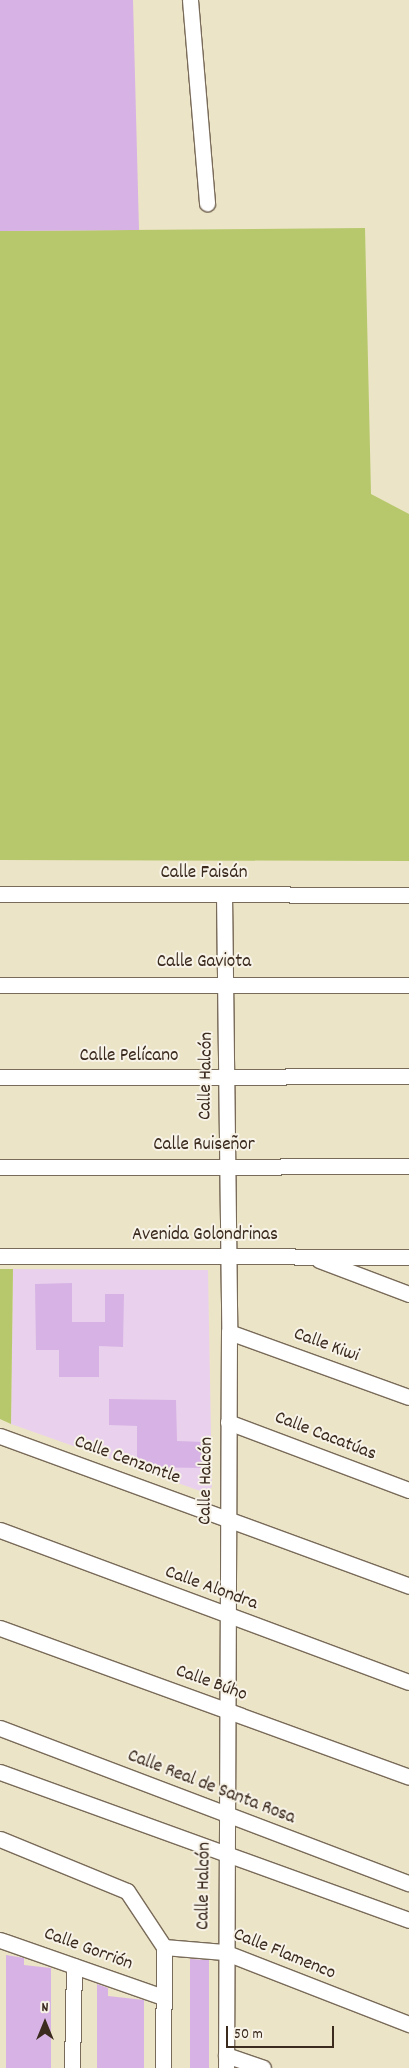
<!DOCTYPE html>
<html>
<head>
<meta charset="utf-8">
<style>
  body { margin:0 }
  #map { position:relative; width:409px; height:2068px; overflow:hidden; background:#ece4c7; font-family:Dekko,sans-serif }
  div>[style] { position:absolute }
  .built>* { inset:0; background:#e9d1ed }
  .green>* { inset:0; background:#b6c86b }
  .building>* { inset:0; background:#d7b2e4 }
  .roads { filter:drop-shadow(1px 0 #796b59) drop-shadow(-1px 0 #796b59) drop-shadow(0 1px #796b59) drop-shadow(0 -1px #796b59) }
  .minor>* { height:15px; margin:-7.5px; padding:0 7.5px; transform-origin:7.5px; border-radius:7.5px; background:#fff }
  span { translate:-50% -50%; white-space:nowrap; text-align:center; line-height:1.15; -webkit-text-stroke:4px #f7f3e8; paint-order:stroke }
  .street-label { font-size:19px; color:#3b2a1e }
  .north { position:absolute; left:20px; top:1998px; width:50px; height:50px; -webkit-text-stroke:4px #f7f3e8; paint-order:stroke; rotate:0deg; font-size:14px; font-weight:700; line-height:20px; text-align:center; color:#3b2a1e }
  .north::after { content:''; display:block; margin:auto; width:18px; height:22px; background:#3b2a1e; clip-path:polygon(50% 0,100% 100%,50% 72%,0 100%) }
  .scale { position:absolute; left:226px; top:2026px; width:108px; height:22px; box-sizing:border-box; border:2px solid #3b2a1e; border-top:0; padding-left:6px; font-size:15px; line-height:18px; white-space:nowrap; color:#3b2a1e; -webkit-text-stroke:4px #f7f3e8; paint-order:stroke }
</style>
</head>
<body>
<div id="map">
  <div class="built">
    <div style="clip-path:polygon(13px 1269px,208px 1270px,212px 1487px,206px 1493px,11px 1424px)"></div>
  </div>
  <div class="green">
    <div style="clip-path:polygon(365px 228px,371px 494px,409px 514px,409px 861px,0 860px,0 231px)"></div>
    <div style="clip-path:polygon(0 1269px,13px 1269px,11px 1424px,0 1419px)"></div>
  </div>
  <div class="building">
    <div style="clip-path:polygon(0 0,133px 0,139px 230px,0 231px)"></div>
    <div style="clip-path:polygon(72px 1283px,72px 1322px,105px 1322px,105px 1294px,124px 1294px,123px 1347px,99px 1346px,99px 1377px,59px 1377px,59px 1350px,36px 1350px,35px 1284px)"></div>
    <div style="clip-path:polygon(109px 1399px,176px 1400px,177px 1441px,204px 1442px,205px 1468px,137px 1467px,137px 1426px,109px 1425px)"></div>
    <div style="clip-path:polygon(6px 1955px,24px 1958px,24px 1965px,51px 1968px,51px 2068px,6px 2068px)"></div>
    <div style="clip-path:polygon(190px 1959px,209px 1960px,209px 2068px,190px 2068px)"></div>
    <div style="clip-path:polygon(97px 1984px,108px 1988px,108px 1996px,144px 2000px,144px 2068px,97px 2068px)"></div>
  </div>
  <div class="roads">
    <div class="minor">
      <div style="left:190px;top:0;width:204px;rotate:85.2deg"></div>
      <div style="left:0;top:894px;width:409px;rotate:0.1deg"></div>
      <div style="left:224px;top:894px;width:438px;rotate:89.3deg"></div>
      <div style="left:229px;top:1332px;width:736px;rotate:90.23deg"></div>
      <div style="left:0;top:985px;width:409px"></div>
      <div style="left:0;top:1077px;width:409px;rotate:-0.1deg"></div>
      <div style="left:0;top:1167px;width:409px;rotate:-0.1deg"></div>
      <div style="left:0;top:1256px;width:409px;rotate:0.1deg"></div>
      <div style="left:319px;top:1260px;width:96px;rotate:20.7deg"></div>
      <div style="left:229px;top:1332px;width:191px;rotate:19.9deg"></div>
      <div style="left:228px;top:1422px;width:193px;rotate:20.6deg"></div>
      <div style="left:0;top:1436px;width:436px;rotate:20.1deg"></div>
      <div style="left:0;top:1530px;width:436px;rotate:20.4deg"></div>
      <div style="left:0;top:1628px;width:435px;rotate:20deg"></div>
      <div style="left:0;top:1728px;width:437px;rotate:20.8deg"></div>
      <div style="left:0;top:1772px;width:435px;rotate:19.9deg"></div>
      <div style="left:0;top:1839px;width:137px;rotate:22.3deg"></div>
      <div style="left:127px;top:1891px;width:67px;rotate:56.5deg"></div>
      <div style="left:0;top:1940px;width:173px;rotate:19.3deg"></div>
      <div style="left:164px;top:1947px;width:60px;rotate:4.8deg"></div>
      <div style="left:224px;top:1952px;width:199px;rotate:21.3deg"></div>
      <div style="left:226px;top:2055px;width:39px;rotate:19deg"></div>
      <div style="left:72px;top:2068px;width:102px;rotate:-88.9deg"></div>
      <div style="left:163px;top:2068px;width:121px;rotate:-89.5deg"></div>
    </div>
  </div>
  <div class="street-label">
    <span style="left:204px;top:874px">Calle Faisán</span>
    <span style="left:204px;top:963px">Calle Gaviota</span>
    <span style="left:129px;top:1057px">Calle Pelícano</span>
    <span style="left:207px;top:1076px;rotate:-89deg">Calle Halcón</span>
    <span style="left:204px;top:1146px">Calle Ruiseñor</span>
    <span style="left:205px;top:1236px">Avenida Golondrinas</span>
    <span style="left:326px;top:1346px;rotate:20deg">Calle Kiwi</span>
    <span style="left:325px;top:1437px;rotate:21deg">Calle Cacatúas</span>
    <span style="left:127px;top:1461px;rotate:20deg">Calle Cenzontle</span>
    <span style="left:207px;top:1481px;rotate:-89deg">Calle Halcón</span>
    <span style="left:211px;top:1589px;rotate:20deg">Calle Alondra</span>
    <span style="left:211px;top:1684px;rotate:20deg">Calle Búho</span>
    <span style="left:211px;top:1788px;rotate:21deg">Calle Real de Santa Rosa</span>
    <span style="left:205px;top:1886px;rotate:-89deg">Calle Halcón</span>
    <span style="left:88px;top:1950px;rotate:20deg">Calle Gorrión</span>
    <span style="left:284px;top:1955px;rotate:22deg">Calle Flamenco</span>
  </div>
  <div class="north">N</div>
  <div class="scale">50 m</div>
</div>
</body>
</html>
